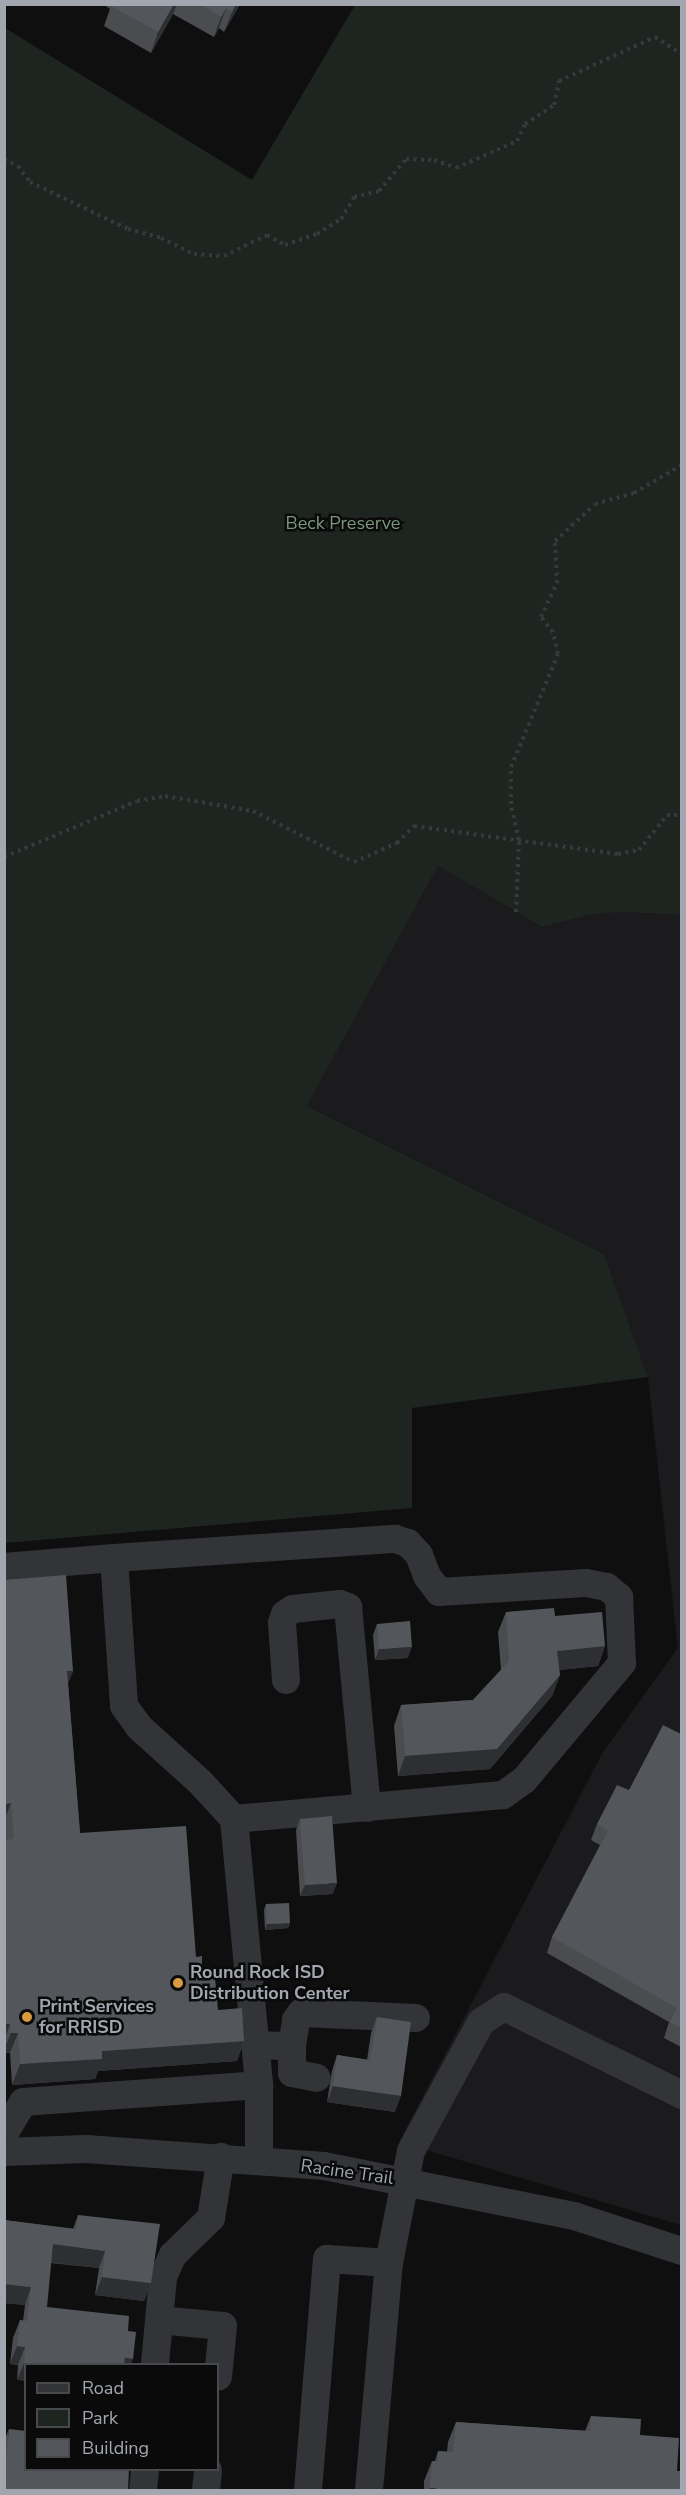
<!DOCTYPE html>
<html>
<head>
<meta charset="utf-8">
<style>
  body { margin:0 }
  #map { position:relative; width:686px; height:2495px; overflow:hidden; background:#0f0f10; font-family:"Nunito Sans",sans-serif }
  div>[style] { position:absolute }
  .built>* { inset:0; background:#1b1b1d }
  .green>* { inset:0; background:#1e241f }
  .path>* { height:4px; margin-top:-2px; transform-origin:0; background:repeating-linear-gradient(90deg,#37393c 0 3px,transparent 0 7.5px) }
  .minor>* { height:28px; margin:-14px; padding:0 14px; transform-origin:14px; border-radius:14px; background:#333437 }
  .wall>* { inset:0; background:#4a4c4f }
  .shaded-wall>* { inset:0; background:#2e2f32 }
  .building>* { inset:0; background:#53565a }
  .dots>* { width:16px; height:16px; translate:-50% -50%; box-sizing:border-box; border:3px solid #0a0a0b; border-radius:50% }
  span { translate:-50% -50%; white-space:nowrap; text-align:center; line-height:1.15; -webkit-text-stroke:5px #0a0a0b; paint-order:stroke }
  .park-label { font-size:18px; color:#7b987b }
  .poi-label { font-size:18px; color:#a2a7af; font-weight:700 }
  .left { translate:0 -50%; text-align:left }
  .street-label { font-size:18px; color:#a2a7af }
  .frame { position:absolute; inset:0; border:6px solid #a2a7af; pointer-events:none }
  .legend { position:absolute; left:24px; top:2363px; width:195px; height:108px; box-sizing:border-box; background:#0a0a0b; border:2px solid #47494d; margin:0; padding:8px 10px; list-style:none; font-size:18px; color:#a2a7af }
  .legend li { display:flex; align-items:center; gap:12px; height:30px }
  .legend b { width:30px; border:2px solid #47494d }
</style>
</head>
<body>
<div id="map">
  <div class="built">
    <div style="clip-path:polygon(438px 866px,542px 927px,589px 915px,622px 912px,681px 915px,681px 2225px,399px 2142px,603px 1752px,678px 1648px,648px 1377px,604px 1254px,307px 1106px)"></div>
  </div>
  <div class="green">
    <div style="clip-path:polygon(355px 5px,681px 5px,681px 915px,622px 912px,589px 915px,542px 927px,438px 866px,307px 1106px,604px 1254px,648px 1377px,412px 1408px,412px 1508px,5px 1543px,5px 28px,252px 180px)"></div>
  </div>
  <div class="path">
    <div style="left:4px;top:159px;width:16px;rotate:27deg"></div>
    <div style="left:18px;top:166px;width:20px;rotate:53deg"></div>
    <div style="left:30px;top:182px;width:109px;rotate:25.6deg"></div>
    <div style="left:128px;top:229px;width:34px;rotate:15deg"></div>
    <div style="left:161px;top:238px;width:37px;rotate:26deg"></div>
    <div style="left:194px;top:254px;width:30px;rotate:4deg"></div>
    <div style="left:224px;top:256px;width:48px;rotate:-26deg"></div>
    <div style="left:267px;top:235px;width:21px;rotate:29deg"></div>
    <div style="left:285px;top:245px;width:34px;rotate:-19deg"></div>
    <div style="left:317px;top:234px;width:28px;rotate:-32deg"></div>
    <div style="left:341px;top:219px;width:26px;rotate:-59deg"></div>
    <div style="left:354px;top:197px;width:26px;rotate:-13deg"></div>
    <div style="left:379px;top:191px;width:42px;rotate:-49.8deg"></div>
    <div style="left:406px;top:159px;width:28px;rotate:2deg"></div>
    <div style="left:434px;top:160px;width:23px;rotate:20deg"></div>
    <div style="left:456px;top:168px;width:67px;rotate:-23.9deg"></div>
    <div style="left:517px;top:141px;width:19px;rotate:-65deg"></div>
    <div style="left:525px;top:124px;width:35px;rotate:-33deg"></div>
    <div style="left:554px;top:105px;width:25px;rotate:-78deg"></div>
    <div style="left:559px;top:81px;width:106px;rotate:-24.6deg"></div>
    <div style="left:655px;top:37px;width:32px;rotate:32deg"></div>
    <div style="left:4px;top:857px;width:144px;rotate:-22.8deg"></div>
    <div style="left:137px;top:801px;width:28px;rotate:-10deg"></div>
    <div style="left:165px;top:796px;width:89px;rotate:9.7deg"></div>
    <div style="left:253px;top:811px;width:113px;rotate:26.8deg"></div>
    <div style="left:354px;top:862px;width:47px;rotate:-23.8deg"></div>
    <div style="left:397px;top:843px;width:24px;rotate:-45deg"></div>
    <div style="left:414px;top:826px;width:206px;rotate:7.8deg"></div>
    <div style="left:618px;top:854px;width:21px;rotate:-11deg"></div>
    <div style="left:639px;top:850px;width:45px;rotate:-51.3deg"></div>
    <div style="left:667px;top:815px;width:15px"></div>
    <div style="left:516px;top:912px;width:72px;rotate:-87.6deg"></div>
    <div style="left:519px;top:840px;width:37px;rotate:-103deg"></div>
    <div style="left:511px;top:804px;width:37px;rotate:-90deg"></div>
    <div style="left:511px;top:767px;width:122px;rotate:-67.4deg"></div>
    <div style="left:558px;top:654px;width:23px;rotate:-103deg"></div>
    <div style="left:553px;top:632px;width:19px;rotate:-129deg"></div>
    <div style="left:541px;top:617px;width:38px;rotate:-65deg"></div>
    <div style="left:557px;top:583px;width:42px;rotate:-92.7deg"></div>
    <div style="left:555px;top:541px;width:54px;rotate:-42.8deg"></div>
    <div style="left:595px;top:504px;width:41px;rotate:-15.8deg"></div>
    <div style="left:634px;top:493px;width:56px;rotate:-30.3deg"></div>
  </div>
  <div class="minor">
    <div style="left:114px;top:1558px;width:282px;rotate:-3.9deg"></div>
    <div style="left:395px;top:1539px;width:14px;rotate:17deg"></div>
    <div style="left:408px;top:1543px;width:16px;rotate:47deg"></div>
    <div style="left:419px;top:1555px;width:22px;rotate:69deg"></div>
    <div style="left:427px;top:1576px;width:20px;rotate:53deg"></div>
    <div style="left:439px;top:1592px;width:147px;rotate:-3.5deg"></div>
    <div style="left:586px;top:1583px;width:21px;rotate:11deg"></div>
    <div style="left:607px;top:1587px;width:16px;rotate:40deg"></div>
    <div style="left:619px;top:1597px;width:66px;rotate:87.4deg"></div>
    <div style="left:622px;top:1663px;width:153px;rotate:129.9deg"></div>
    <div style="left:524px;top:1780px;width:26px;rotate:144deg"></div>
    <div style="left:503px;top:1795px;width:270px;rotate:174.9deg"></div>
    <div style="left:4px;top:1567px;width:110px;rotate:-4.7deg"></div>
    <div style="left:114px;top:1558px;width:148px;rotate:86.1deg"></div>
    <div style="left:124px;top:1706px;width:26px;rotate:54deg"></div>
    <div style="left:139px;top:1727px;width:82px;rotate:42deg"></div>
    <div style="left:200px;top:1782px;width:50px;rotate:47.4deg"></div>
    <div style="left:234px;top:1819px;width:267px;rotate:84.6deg"></div>
    <div style="left:286px;top:1680px;width:57px;rotate:-94deg"></div>
    <div style="left:282px;top:1623px;width:9px;rotate:-72deg"></div>
    <div style="left:285px;top:1614px;width:9px;rotate:-32deg"></div>
    <div style="left:293px;top:1609px;width:47px;rotate:-6.1deg"></div>
    <div style="left:340px;top:1604px;width:9px;rotate:21deg"></div>
    <div style="left:348px;top:1607px;width:202px;rotate:84.6deg"></div>
    <div style="left:255px;top:2045px;width:37px;rotate:2deg"></div>
    <div style="left:292px;top:2046px;width:26px;rotate:-81deg"></div>
    <div style="left:296px;top:2020px;width:9px;rotate:-54deg"></div>
    <div style="left:301px;top:2013px;width:115px;rotate:2.5deg"></div>
    <div style="left:292px;top:2046px;width:27px;rotate:90deg"></div>
    <div style="left:292px;top:2073px;width:25px;rotate:11deg"></div>
    <div style="left:4px;top:2134px;width:37px;rotate:-59deg"></div>
    <div style="left:23px;top:2102px;width:237px;rotate:-4.1deg"></div>
    <div style="left:259px;top:2085px;width:76px;rotate:90deg"></div>
    <div style="left:4px;top:2152px;width:82px;rotate:-2.1deg"></div>
    <div style="left:86px;top:2149px;width:239px;rotate:4.1deg"></div>
    <div style="left:324px;top:2166px;width:255px;rotate:11.3deg"></div>
    <div style="left:574px;top:2216px;width:114px;rotate:18deg"></div>
    <div style="left:159px;top:2320px;width:64px;rotate:5.4deg"></div>
    <div style="left:223px;top:2326px;width:51px;rotate:95.6deg"></div>
    <div style="left:155px;top:2364px;width:87px;rotate:-84.7deg"></div>
    <div style="left:163px;top:2277px;width:24px;rotate:-66deg"></div>
    <div style="left:173px;top:2255px;width:53px;rotate:-44.2deg"></div>
    <div style="left:211px;top:2218px;width:62px;rotate:-80.7deg"></div>
    <div style="left:143px;top:2490px;width:20px;rotate:-84deg"></div>
    <div style="left:206px;top:2490px;width:20px;rotate:-84deg"></div>
    <div style="left:308px;top:2490px;width:232px;rotate:-85.3deg"></div>
    <div style="left:327px;top:2259px;width:62px;rotate:3.7deg"></div>
    <div style="left:389px;top:2263px;width:114px;rotate:-78.9deg"></div>
    <div style="left:411px;top:2151px;width:147px;rotate:-61.5deg"></div>
    <div style="left:481px;top:2022px;width:27px;rotate:-33deg"></div>
    <div style="left:504px;top:2007px;width:199px;rotate:26.3deg"></div>
    <div style="left:369px;top:2490px;width:228px;rotate:-85deg"></div>
  </div>
  <div class="wall">
    <div style="clip-path:polygon(103px 4px,240px 4px,224px 32px,219px 28px,214px 37px,173px 14px,151px 53px,104px 26px,110px 9px)"></div>
    <div style="clip-path:polygon(4px 1580px,73px 1671px,68px 1683px,80px 1833px,196px 1957px,202px 1968px,218px 2010px,244px 2041px,237px 2061px,98px 2071px,95px 2079px,12px 2085px,10px 2053px,4px 2053px)"></div>
    <div style="clip-path:polygon(506px 1612px,555px 1616px,605px 1646px,598px 1666px,559px 1670px,560px 1675px,552px 1696px,490px 1769px,398px 1776px,394px 1726px,401px 1705px,473px 1700px,501px 1670px,498px 1632px)"></div>
    <div style="clip-path:polygon(377px 1624px,408px 1658px,375px 1660px,373px 1635px)"></div>
    <div style="clip-path:polygon(681px 1734px,681px 2047px,664px 2038px,669px 2022px,547px 1953px,552px 1937px,600px 1845px,591px 1840px,597px 1824px)"></div>
    <div style="clip-path:polygon(300px 1819px,333px 1894px,300px 1896px,296px 1830px)"></div>
    <div style="clip-path:polygon(266px 1904px,290px 1923px,288px 1928px,265px 1930px,264px 1910px)"></div>
    <div style="clip-path:polygon(377px 2017px,395px 2112px,327px 2102px,332px 2071px,337px 2055px,367px 2060px,371px 2033px)"></div>
    <div style="clip-path:polygon(78px 2215px,151px 2283px,144px 2301px,95px 2295px,99px 2268px,51px 2263px,26px 2364px,17px 2380px,18px 2365px,10px 2364px,13px 2338px,20px 2320px,23px 2321px,25px 2305px,4px 2303px,4px 2220px,73px 2229px)"></div>
    <div style="clip-path:polygon(591px 2416px,640px 2435px,677px 2471px,681px 2490px,424px 2490px,424px 2481px,432px 2461px,435px 2461px,438px 2451px,447px 2452px,448px 2442px,456px 2422px,585px 2431px)"></div>
    <div style="clip-path:polygon(9px 2429px,4px 2490px,4px 2441px)"></div>
  </div>
  <div class="shaded-wall">
    <div style="clip-path:polygon(174px 4px,177px 4px,173px 14px,151px 53px,158px 32px)"></div>
    <div style="clip-path:polygon(236px 4px,240px 4px,224px 32px,232px 12px)"></div>
    <div style="clip-path:polygon(226px 8px,219px 28px,214px 37px,221px 17px)"></div>
    <div style="clip-path:polygon(605px 1646px,598px 1666px,550px 1671px,557px 1651px)"></div>
    <div style="clip-path:polygon(412px 1647px,408px 1658px,375px 1660px,379px 1649px)"></div>
    <div style="clip-path:polygon(67px 1671px,73px 1671px,65px 1691px)"></div>
    <div style="clip-path:polygon(560px 1675px,552px 1696px,490px 1769px,398px 1776px,405px 1756px)"></div>
    <div style="clip-path:polygon(11px 1803px,4px 1821px,4px 1804px)"></div>
    <div style="clip-path:polygon(337px 1883px,333px 1894px,300px 1896px,305px 1885px)"></div>
    <div style="clip-path:polygon(290px 1923px,288px 1928px,265px 1930px,267px 1924px)"></div>
    <div style="clip-path:polygon(4px 2024px,10px 2024px,4px 2041px)"></div>
    <div style="clip-path:polygon(11px 2033px,18px 2033px,10px 2053px,4px 2053px,4px 2050px)"></div>
    <div style="clip-path:polygon(244px 2041px,237px 2061px,98px 2071px,95px 2079px,12px 2085px,20px 2064px,102px 2051px)"></div>
    <div style="clip-path:polygon(333px 2086px,401px 2096px,395px 2112px,327px 2102px)"></div>
    <div style="clip-path:polygon(53px 2244px,105px 2251px,99px 2268px,47px 2262px)"></div>
    <div style="clip-path:polygon(102px 2277px,151px 2283px,144px 2301px,95px 2295px)"></div>
    <div style="clip-path:polygon(4px 2284px,31px 2287px,25px 2305px,4px 2303px)"></div>
    <div style="clip-path:polygon(17px 2346px,25px 2347px,18px 2365px,10px 2364px)"></div>
    <div style="clip-path:polygon(125px 2358px,133px 2359px,131px 2364px,123px 2364px)"></div>
    <div style="clip-path:polygon(24px 2363px,44px 2364px,26px 2364px,26px 2381px,17px 2380px)"></div>
    <div style="clip-path:polygon(430px 2488px,436px 2488px,435px 2490px,429px 2490px)"></div>
  </div>
  <div class="building">
    <div style="clip-path:polygon(112px 4px,174px 4px,158px 32px,111px 6px)"></div>
    <div style="clip-path:polygon(200px 4px,236px 4px,232px 12px,226px 8px,221px 17px)"></div>
    <div style="clip-path:polygon(66px 1575px,73px 1671px,67px 1671px,80px 1833px,186px 1826px,196px 1957px,202px 1956px,202px 1968px,214px 1967px,218px 2010px,242px 2008px,244px 2041px,102px 2051px,102px 2059px,20px 2064px,18px 2033px,11px 2033px,10px 2024px,4px 2024px,4px 1840px,14px 1839px,11px 1803px,4px 1804px,4px 1580px)"></div>
    <div style="clip-path:polygon(554px 1608px,555px 1616px,602px 1612px,605px 1646px,557px 1651px,560px 1675px,497px 1749px,405px 1756px,401px 1705px,473px 1700px,509px 1661px,506px 1612px)"></div>
    <div style="clip-path:polygon(410px 1621px,412px 1647px,379px 1649px,377px 1624px)"></div>
    <div style="clip-path:polygon(663px 1725px,681px 1734px,681px 2028px,670px 2022px,677px 2008px,552px 1937px,608px 1831px,597px 1824px,617px 1785px,629px 1790px)"></div>
    <div style="clip-path:polygon(332px 1816px,337px 1883px,305px 1885px,300px 1819px)"></div>
    <div style="clip-path:polygon(289px 1903px,290px 1923px,267px 1924px,266px 1904px)"></div>
    <div style="clip-path:polygon(377px 2017px,411px 2022px,401px 2096px,333px 2086px,337px 2055px,370px 2060px)"></div>
    <div style="clip-path:polygon(78px 2215px,160px 2224px,151px 2283px,102px 2277px,105px 2251px,53px 2244px,47px 2307px,129px 2316px,128px 2331px,136px 2332px,133px 2359px,125px 2358px,124px 2364px,44px 2364px,24px 2363px,25px 2347px,17px 2346px,20px 2320px,27px 2321px,31px 2287px,4px 2284px,4px 2220px,76px 2229px)"></div>
    <div style="clip-path:polygon(591px 2416px,641px 2419px,640px 2435px,679px 2438px,677px 2471px,681px 2471px,681px 2490px,435px 2490px,436px 2488px,430px 2488px,432px 2461px,438px 2462px,438px 2451px,453px 2452px,456px 2422px,590px 2431px)"></div>
    <div style="clip-path:polygon(9px 2429px,26px 2431px,26px 2469px,129px 2469px,128px 2490px,4px 2490px,4px 2474px)"></div>
  </div>
  <div class="dots">
    <div style="left:178px;top:1983px;background:#da9a3e"></div>
    <div style="left:27px;top:2017px;background:#da9a3e"></div>
  </div>
  <div class="park-label">
    <span style="left:343px;top:523px">Beck Preserve</span>
  </div>
  <div class="poi-label">
    <span class="left" style="left:190px;top:1983px">Round Rock ISD<br>Distribution Center</span>
    <span class="left" style="left:39px;top:2017px">Print Services<br>for RRISD</span>
  </div>
  <div class="street-label">
    <span style="left:347px;top:2172px;rotate:8deg">Racine Trail</span>
  </div>
  <div class="frame"></div>
  <ul class="legend">
  <li><b style="height:8px;background:#333437"></b>Road</li>
  <li><b style="height:16px;background:#1e241f"></b>Park</li>
  <li><b style="height:16px;background:#53565a"></b>Building</li>
  </ul>
</div>
</body>
</html>
